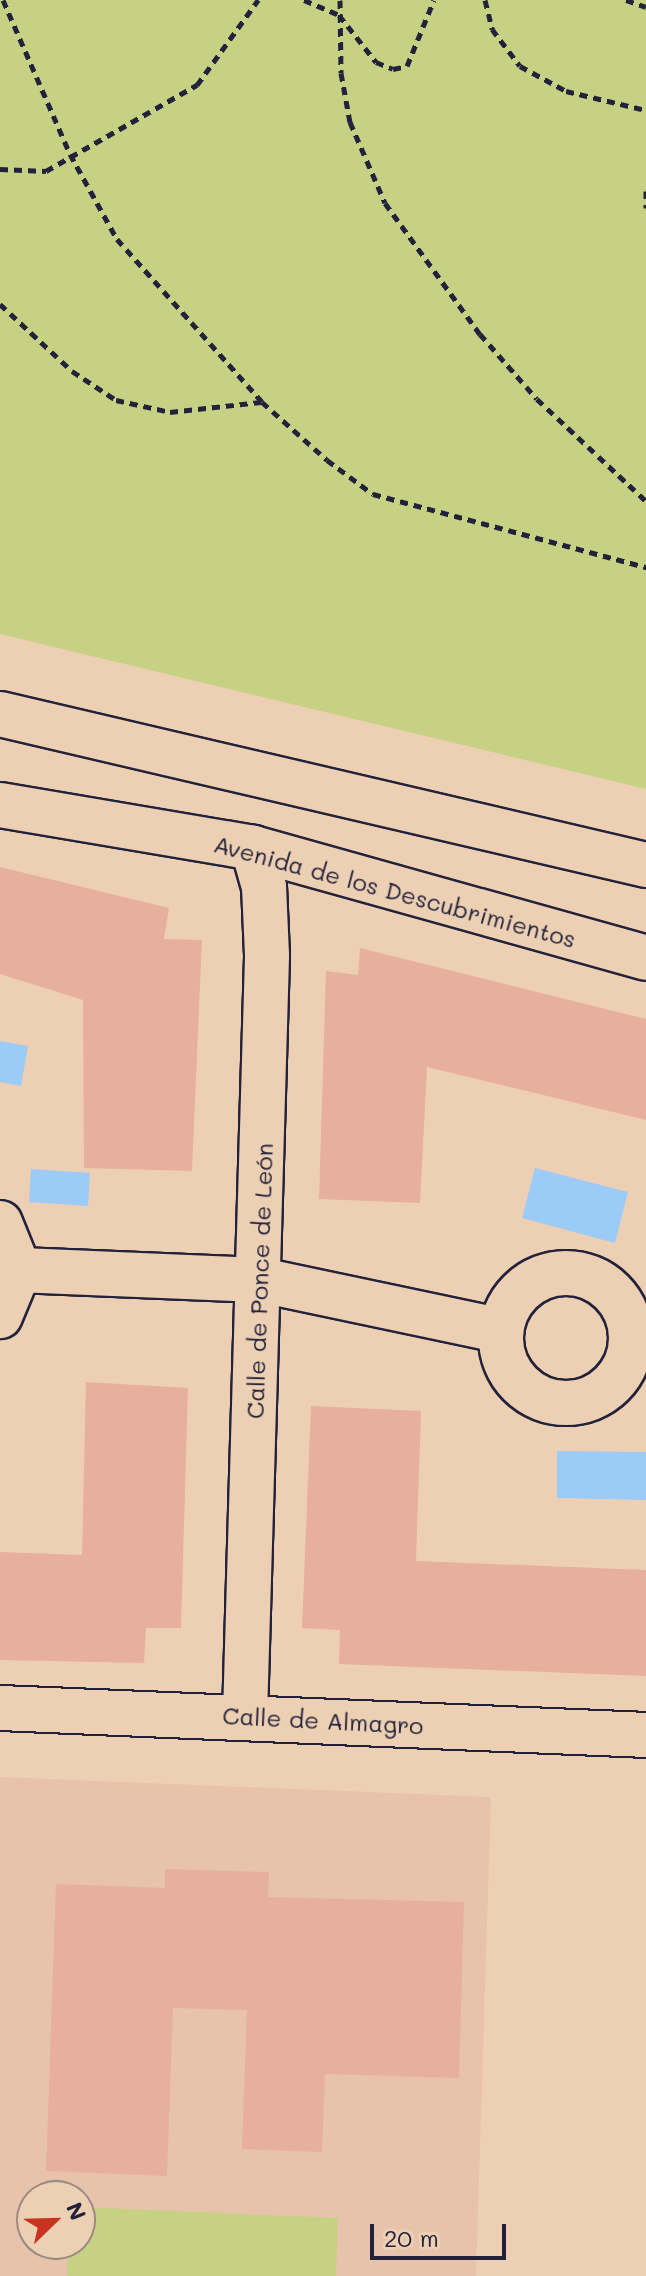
<!DOCTYPE html>
<html>
<head>
<meta charset="utf-8">
<style>
  body { margin:0 }
  #map { position:relative; width:646px; height:2276px; overflow:hidden; background:#edd0b3; font-family:Mali,sans-serif }
  div>[style] { position:absolute }
  .built>* { inset:0; background:#e7c3ab }
  .green>* { inset:0; background:#c6d184 }
  .water>* { inset:0; background:#9ccbf8 }
  .building>* { inset:0; background:#e7b09e }
  .path>* { height:5px; margin-top:-2.5px; transform-origin:0; background:repeating-linear-gradient(90deg,#22223b 0 8px,transparent 0 14px) }
  .roads { filter:drop-shadow(2px 0 #22223b) drop-shadow(-2px 0 #22223b) drop-shadow(0 2px #22223b) drop-shadow(0 -2px #22223b) }
  .street>* { height:44px; margin:-22px; padding:0 22px; transform-origin:22px; border-radius:22px; background:#edd0b3 }
  .street>.ring { margin:-22px; padding:0; box-sizing:content-box; background:none; border:44px solid #edd0b3; border-radius:50% }
  .secondary>* { height:44px; margin:-22px; padding:0 22px; transform-origin:22px; border-radius:22px; background:#edd0b3 }
  span { translate:-50% -50%; white-space:nowrap; text-align:center; line-height:1.15; -webkit-text-stroke:8px #edd0b3; paint-order:stroke }
  .street-label { font-size:24px; color:#22223b }
  .north { position:absolute; left:16px; top:2180px; width:80px; height:80px; box-sizing:border-box; background:#edd0b3; border:2px solid #9c8a83; border-radius:50%; rotate:67deg; font-size:22px; font-weight:700; line-height:32px; text-align:center; color:#22223b }
  .north::after { content:''; display:block; margin:auto; width:28px; height:36px; background:#c8321e; clip-path:polygon(50% 0,100% 100%,50% 72%,0 100%) }
  .scale { position:absolute; left:370px; top:2224px; width:136px; height:36px; box-sizing:border-box; border:4px solid #22223b; border-top:0; padding-left:10px; font-size:24px; line-height:28px; white-space:nowrap; color:#22223b; -webkit-text-stroke:6px #edd0b3; paint-order:stroke }
</style>
</head>
<body>
<div id="map">
  <div class="built">
    <div style="clip-path:polygon(evenodd,0 1777px,491px 1797px,476px 2276px,0 2276px,0 1777px,32px 2196px,80px 2196px,80px 2244px,32px 2244px,32px 2196px)"></div>
  </div>
  <div class="green">
    <div style="clip-path:polygon(0 0,646px 0,646px 789px,0 634px)"></div>
    <div style="clip-path:polygon(80px 2207px,338px 2218px,336px 2276px,67px 2276px,68px 2244px,80px 2244px)"></div>
  </div>
  <div class="water">
    <div style="clip-path:polygon(0 1041px,28px 1046px,21px 1086px,0 1082px)"></div>
    <div style="clip-path:polygon(535px 1168px,628px 1192px,615px 1243px,522px 1218px)"></div>
    <div style="clip-path:polygon(31px 1169px,90px 1173px,88px 1206px,29px 1202px)"></div>
    <div style="clip-path:polygon(557px 1451px,646px 1452px,646px 1500px,557px 1498px)"></div>
  </div>
  <div class="building">
    <div style="clip-path:polygon(0 867px,169px 908px,164px 939px,202px 940px,192px 1171px,84px 1168px,83px 1000px,0 974px)"></div>
    <div style="clip-path:polygon(360px 948px,646px 1019px,646px 1120px,427px 1067px,420px 1203px,319px 1199px,326px 971px,358px 975px)"></div>
    <div style="clip-path:polygon(86px 1382px,188px 1388px,181px 1628px,146px 1628px,144px 1663px,0 1660px,0 1552px,82px 1555px)"></div>
    <div style="clip-path:polygon(311px 1406px,421px 1411px,416px 1561px,646px 1570px,646px 1676px,339px 1664px,340px 1630px,302px 1628px)"></div>
    <div style="clip-path:polygon(165px 1869px,269px 1872px,268px 1897px,464px 1902px,459px 2078px,325px 2074px,322px 2152px,242px 2149px,247px 2010px,173px 2008px,167px 2176px,46px 2171px,56px 1884px,165px 1888px)"></div>
  </div>
  <div class="path">
    <div style="left:3px;top:0;width:168px;rotate:66.5deg"></div>
    <div style="left:70px;top:154px;width:97px;rotate:61.1deg"></div>
    <div style="left:117px;top:239px;width:218px;rotate:48.3deg"></div>
    <div style="left:262px;top:402px;width:87px;rotate:41.7deg"></div>
    <div style="left:327px;top:460px;width:57px;rotate:36.5deg"></div>
    <div style="left:373px;top:494px;width:283px;rotate:15deg"></div>
    <div style="left:304px;top:0;width:38px;rotate:23deg"></div>
    <div style="left:339px;top:15px;width:60px;rotate:51.8deg"></div>
    <div style="left:376px;top:62px;width:18px;rotate:22deg"></div>
    <div style="left:393px;top:69px;width:14px;rotate:-12deg"></div>
    <div style="left:407px;top:66px;width:71px;rotate:-67.8deg"></div>
    <div style="left:340px;top:0;width:73px;rotate:89.2deg"></div>
    <div style="left:341px;top:73px;width:50px;rotate:79.6deg"></div>
    <div style="left:350px;top:122px;width:88px;rotate:66.6deg"></div>
    <div style="left:385px;top:203px;width:162px;rotate:54.1deg"></div>
    <div style="left:480px;top:334px;width:86px;rotate:48.8deg"></div>
    <div style="left:537px;top:399px;width:149px;rotate:43.1deg"></div>
    <div style="left:485px;top:0;width:30px;rotate:76deg"></div>
    <div style="left:492px;top:29px;width:46px;rotate:52.9deg"></div>
    <div style="left:520px;top:66px;width:52px;rotate:28.5deg"></div>
    <div style="left:566px;top:91px;width:82px;rotate:13.4deg"></div>
    <div style="left:626px;top:0;width:21px;rotate:19deg"></div>
    <div style="left:0;top:169px;width:46px;rotate:2.5deg"></div>
    <div style="left:46px;top:171px;width:174px;rotate:-29.7deg"></div>
    <div style="left:197px;top:85px;width:105px;rotate:-54.3deg"></div>
    <div style="left:646px;top:191px;width:17px;rotate:90deg"></div>
    <div style="left:0;top:304px;width:98px;rotate:42.9deg"></div>
    <div style="left:72px;top:371px;width:53px;rotate:33.4deg"></div>
    <div style="left:116px;top:400px;width:55px;rotate:12.5deg"></div>
    <div style="left:170px;top:412px;width:92px;rotate:-6.3deg"></div>
  </div>
  <div class="roads">
    <div class="street">
      <div style="left:0;top:1223px;width:51px;rotate:68deg"></div>
      <div style="left:19px;top:1270px;width:50px;rotate:112.4deg"></div>
      <div style="left:19px;top:1270px;width:242px;rotate:2.4deg"></div>
      <div style="left:261px;top:1280px;width:242px;rotate:11.9deg"></div>
      <div class="ring" style="left:501px;top:1273px;width:86px;height:86px"></div>
      <div style="left:0;top:1708px;width:647px;rotate:2.39deg"></div>
      <div style="left:245px;top:1716px;width:761px;rotate:-88.34deg"></div>
      <div style="left:267px;top:955px;width:68px;rotate:-92.5deg"></div>
      <div style="left:264px;top:887px;width:41px;rotate:-105.8deg"></div>
    </div>
    <div class="secondary">
      <div style="left:0;top:714px;width:663px;rotate:13.16deg"></div>
      <div style="left:0;top:805px;width:257px;rotate:9.6deg"></div>
      <div style="left:253px;top:848px;width:408px;rotate:15.6deg"></div>
    </div>
  </div>
  <div class="street-label">
    <span style="left:395px;top:891px;rotate:15deg">Avenida de los Descubrimientos</span>
    <span style="left:259px;top:1281px;rotate:-88deg">Calle de Ponce de León</span>
    <span style="left:323px;top:1720px;rotate:3deg">Calle de Almagro</span>
  </div>
  <div class="north">N</div>
  <div class="scale">20 m</div>
</div>
</body>
</html>
